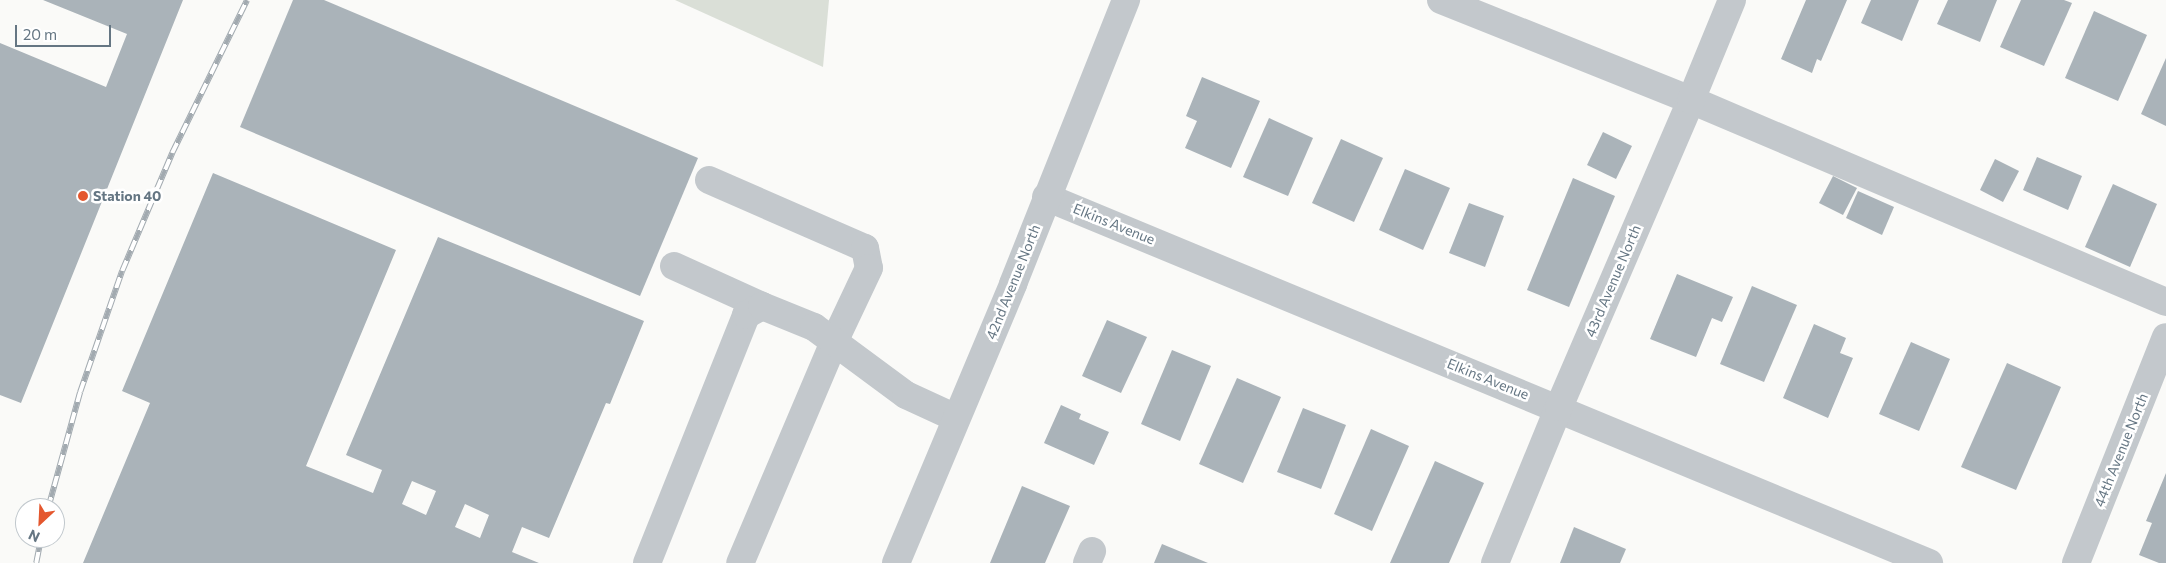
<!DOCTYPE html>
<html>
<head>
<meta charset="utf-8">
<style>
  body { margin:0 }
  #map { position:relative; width:2166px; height:563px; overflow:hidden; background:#fafaf8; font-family:Commissioner,sans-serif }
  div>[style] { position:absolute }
  .green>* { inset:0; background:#dadfd7 }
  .building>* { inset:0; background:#aab3b9 }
  .minor>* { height:28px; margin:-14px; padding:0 14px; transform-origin:14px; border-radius:14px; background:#c3c8cc }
  .rail>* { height:5.5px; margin-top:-2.75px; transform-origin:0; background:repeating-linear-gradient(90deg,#fff 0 11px,#a2aab0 0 22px); box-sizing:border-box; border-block:1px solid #a2aab0 }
  .dots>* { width:14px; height:14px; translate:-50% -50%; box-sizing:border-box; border:2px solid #fff; border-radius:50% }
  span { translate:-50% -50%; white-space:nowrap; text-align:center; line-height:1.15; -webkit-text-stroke:5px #fff; paint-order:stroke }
  .poi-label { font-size:14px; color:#657683; font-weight:700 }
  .left { translate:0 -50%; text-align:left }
  .street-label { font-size:14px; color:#657683 }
  .north { position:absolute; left:15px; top:498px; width:50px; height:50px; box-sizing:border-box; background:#fff; border:1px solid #c1c8cd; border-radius:50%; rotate:205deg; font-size:14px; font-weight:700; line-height:20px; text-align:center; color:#657683 }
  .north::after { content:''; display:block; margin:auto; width:18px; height:22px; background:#e4572e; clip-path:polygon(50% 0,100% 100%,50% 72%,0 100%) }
  .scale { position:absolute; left:15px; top:25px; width:96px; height:22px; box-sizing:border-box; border:2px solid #657683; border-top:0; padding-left:6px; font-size:15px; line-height:18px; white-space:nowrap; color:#657683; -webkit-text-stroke:4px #fff; paint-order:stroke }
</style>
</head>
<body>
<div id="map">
  <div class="green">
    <div style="clip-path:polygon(675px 0,829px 0,823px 67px)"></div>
  </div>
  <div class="building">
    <div style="clip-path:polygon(43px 0,183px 0,21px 403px,0 395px,0 43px,106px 87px,127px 34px)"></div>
    <div style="clip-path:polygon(293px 0,324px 0,698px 158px,640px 296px,240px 127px)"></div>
    <div style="clip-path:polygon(1806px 0,1847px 0,1821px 61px,1817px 59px,1812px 73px,1781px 59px)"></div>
    <div style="clip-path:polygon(1871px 0,1919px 0,1902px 41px,1861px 23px)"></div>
    <div style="clip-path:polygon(1948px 0,1997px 0,1980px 42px,1937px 24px)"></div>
    <div style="clip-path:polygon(2021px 0,2064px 0,2072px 3px,2044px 66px,2000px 47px)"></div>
    <div style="clip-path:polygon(2094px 11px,2147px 35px,2118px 101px,2065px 78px)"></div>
    <div style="clip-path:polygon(2166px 58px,2166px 126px,2141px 114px)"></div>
    <div style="clip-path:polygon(1202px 77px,1260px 101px,1231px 168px,1185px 148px,1197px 121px,1186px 116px)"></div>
    <div style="clip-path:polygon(1269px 118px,1313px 138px,1288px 196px,1243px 177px)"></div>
    <div style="clip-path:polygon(1603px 132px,1632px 146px,1616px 179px,1587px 165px)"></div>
    <div style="clip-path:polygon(1341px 139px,1383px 158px,1354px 222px,1312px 203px)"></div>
    <div style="clip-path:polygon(2037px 157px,2082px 176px,2068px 210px,2023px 190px)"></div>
    <div style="clip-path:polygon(1995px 159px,2019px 171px,2003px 202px,1980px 190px)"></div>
    <div style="clip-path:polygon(1405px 169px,1450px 188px,1423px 250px,1379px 230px)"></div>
    <div style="clip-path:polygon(evenodd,213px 173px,396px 250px,306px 466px,373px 493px,382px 470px,346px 455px,438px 237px,644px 321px,610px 404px,606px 403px,549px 538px,522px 527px,512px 552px,539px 563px,83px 563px,150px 403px,122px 391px,213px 173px,412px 481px,436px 491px,426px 515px,402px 504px,412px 481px,213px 173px,465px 504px,489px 515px,480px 538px,455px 527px,465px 504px)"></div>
    <div style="clip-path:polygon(1833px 176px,1857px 188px,1843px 215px,1819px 203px)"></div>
    <div style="clip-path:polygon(1573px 178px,1615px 196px,1569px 307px,1527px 290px)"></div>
    <div style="clip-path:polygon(2113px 184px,2157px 204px,2130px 267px,2085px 247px)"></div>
    <div style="clip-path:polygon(1858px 191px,1894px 207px,1882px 235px,1846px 218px)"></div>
    <div style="clip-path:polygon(1469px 203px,1504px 216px,1485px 267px,1449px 253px)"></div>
    <div style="clip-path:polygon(1677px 274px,1733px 297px,1722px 322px,1712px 318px,1696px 357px,1650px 339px)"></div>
    <div style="clip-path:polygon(1752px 286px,1797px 305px,1764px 382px,1720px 364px)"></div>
    <div style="clip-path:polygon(1107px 320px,1147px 337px,1121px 393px,1082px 376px)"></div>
    <div style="clip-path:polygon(1814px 324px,1846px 338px,1840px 353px,1853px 358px,1828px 418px,1783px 398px)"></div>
    <div style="clip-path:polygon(1911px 342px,1950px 359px,1919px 431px,1879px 414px)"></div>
    <div style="clip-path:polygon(1172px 350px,1211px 366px,1180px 441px,1141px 424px)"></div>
    <div style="clip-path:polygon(2007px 363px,2061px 387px,2016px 490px,1961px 467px)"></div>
    <div style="clip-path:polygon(1237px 378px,1281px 397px,1243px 483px,1199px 464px)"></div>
    <div style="clip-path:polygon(1061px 405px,1081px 414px,1079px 419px,1109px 432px,1094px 465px,1044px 443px)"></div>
    <div style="clip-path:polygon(1303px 408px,1346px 425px,1321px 489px,1277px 472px)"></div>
    <div style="clip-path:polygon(1371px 429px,1409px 446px,1372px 531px,1334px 514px)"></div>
    <div style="clip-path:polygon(1435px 461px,1484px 483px,1449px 563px,1390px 563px)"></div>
    <div style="clip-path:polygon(2166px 473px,2166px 563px,2159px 563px,2139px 555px,2152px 523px,2146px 521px)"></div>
    <div style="clip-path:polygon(1022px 486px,1070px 506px,1045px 563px,990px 563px)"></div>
    <div style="clip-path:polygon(1574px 527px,1626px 549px,1620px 563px,1560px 563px)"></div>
    <div style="clip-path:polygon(1162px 544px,1208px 563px,1154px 563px)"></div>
  </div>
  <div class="minor">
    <div style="left:1441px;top:0;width:269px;rotate:21.8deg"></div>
    <div style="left:1691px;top:100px;width:516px;rotate:23.04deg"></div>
    <div style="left:709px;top:180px;width:170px;rotate:23.6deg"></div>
    <div style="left:865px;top:248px;width:20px;rotate:79deg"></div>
    <div style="left:869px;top:268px;width:82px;rotate:115.3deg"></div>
    <div style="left:834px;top:342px;width:240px;rotate:113deg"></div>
    <div style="left:1046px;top:197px;width:956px;rotate:22.51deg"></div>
    <div style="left:674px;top:266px;width:97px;rotate:24.4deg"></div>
    <div style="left:647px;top:563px;width:267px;rotate:-68.2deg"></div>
    <div style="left:746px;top:315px;width:18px;rotate:-29deg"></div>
    <div style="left:762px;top:306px;width:56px;rotate:22deg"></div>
    <div style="left:814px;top:327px;width:114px;rotate:36.5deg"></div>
    <div style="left:906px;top:395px;width:55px;rotate:24.7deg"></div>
    <div style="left:896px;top:563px;width:303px;rotate:-67.2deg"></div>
    <div style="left:1013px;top:284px;width:306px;rotate:-68.3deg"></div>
    <div style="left:1087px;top:563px;width:13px;rotate:-67deg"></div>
    <div style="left:1495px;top:563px;width:169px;rotate:-67.7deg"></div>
    <div style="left:1559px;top:407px;width:334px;rotate:-66.7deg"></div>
    <div style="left:1691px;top:100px;width:108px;rotate:-67.7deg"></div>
    <div style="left:2076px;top:563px;width:243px;rotate:-68.3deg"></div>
  </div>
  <div class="rail">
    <div style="left:48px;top:508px;width:120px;rotate:-74.6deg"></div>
    <div style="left:80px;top:392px;width:128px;rotate:-70.9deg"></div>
    <div style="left:122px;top:271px;width:128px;rotate:-67deg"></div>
    <div style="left:172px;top:153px;width:170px;rotate:-63.9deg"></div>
    <div style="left:36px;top:563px;width:25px;rotate:-79deg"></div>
  </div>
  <div class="dots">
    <div style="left:83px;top:196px;background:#e4572e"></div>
  </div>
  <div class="poi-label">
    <span class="left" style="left:93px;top:196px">Station 40</span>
  </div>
  <div class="street-label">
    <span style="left:1114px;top:224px;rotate:22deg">Elkins Avenue</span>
    <span style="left:1613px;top:281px;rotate:-67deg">43rd Avenue North</span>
    <span style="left:1013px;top:282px;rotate:-68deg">42nd Avenue North</span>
    <span style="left:1488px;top:379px;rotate:22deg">Elkins Avenue</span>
    <span style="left:2121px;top:450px;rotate:-68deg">44th Avenue North</span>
  </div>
  <div class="north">N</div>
  <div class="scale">20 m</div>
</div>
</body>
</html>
